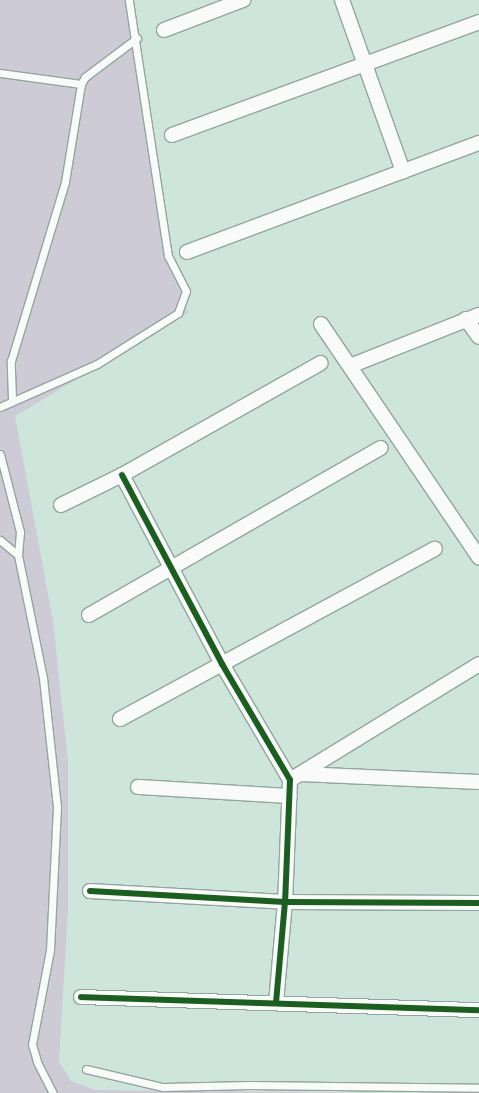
<!DOCTYPE html>
<html>
<head>
<meta charset="utf-8">
<style>
  body { margin:0 }
  #map { position:relative; width:479px; height:1093px; overflow:hidden; background:#cee5dc; font-family:Mulish,sans-serif }
  div>[style] { position:absolute }
  .green>* { inset:0; background:#cdcbd5 }
  .roads { filter:drop-shadow(1px 0 #93a59e) drop-shadow(-1px 0 #93a59e) drop-shadow(0 1px #93a59e) drop-shadow(0 -1px #93a59e) }
  .lane>* { height:7px; margin:-3.5px; padding:0 3.5px; transform-origin:3.5px; border-radius:3.5px; background:#f8fbfa }
  .street>* { height:14px; margin:-7px; padding:0 7px; transform-origin:7px; border-radius:7px; background:#f8fbfa }
  .cycleway>* { height:6px; margin:-3px; padding:0 3px; transform-origin:3px; border-radius:3px; background:#1b5e20 }
  span { translate:-50% -50%; white-space:nowrap; text-align:center; line-height:1.15; -webkit-text-stroke:3px #fff; paint-order:stroke }
</style>
</head>
<body>
<div id="map">
  <div class="green">
    <div style="clip-path:polygon(0 0,128px 0,168px 256px,188px 313px,15px 416px,53px 621px,68px 762px,68px 910px,59px 1062px,71px 1081px,95px 1090px,359px 1093px,0 1093px)"></div>
  </div>
  <div class="roads">
    <div class="lane">
      <div style="left:0;top:73px;width:82px;rotate:7.7deg"></div>
      <div style="left:12px;top:399px;width:38px;rotate:-92deg"></div>
      <div style="left:11px;top:361px;width:187px;rotate:-73.2deg"></div>
      <div style="left:65px;top:182px;width:99px;rotate:-80.7deg"></div>
      <div style="left:81px;top:84px;width:8px;rotate:-60deg"></div>
      <div style="left:85px;top:77px;width:65px;rotate:-36.9deg"></div>
      <div style="left:0;top:407px;width:106px;rotate:-23.9deg"></div>
      <div style="left:97px;top:364px;width:96px;rotate:-32.2deg"></div>
      <div style="left:178px;top:313px;width:23px;rotate:-70deg"></div>
      <div style="left:186px;top:291px;width:39px;rotate:-117deg"></div>
      <div style="left:168px;top:256px;width:259px;rotate:-98.7deg"></div>
      <div style="left:0;top:454px;width:81px;rotate:75.6deg"></div>
      <div style="left:20px;top:532px;width:23px;rotate:95deg"></div>
      <div style="left:0;top:540px;width:23px;rotate:40deg"></div>
      <div style="left:18px;top:555px;width:126px;rotate:78.5deg"></div>
      <div style="left:43px;top:678px;width:130px;rotate:83.8deg"></div>
      <div style="left:57px;top:807px;width:143px;rotate:92.8deg"></div>
      <div style="left:50px;top:950px;width:96px;rotate:100.8deg"></div>
      <div style="left:32px;top:1044px;width:19px;rotate:74deg"></div>
      <div style="left:37px;top:1062px;width:35px;rotate:63deg"></div>
      <div style="left:86px;top:1069px;width:79px;rotate:13.2deg"></div>
      <div style="left:163px;top:1087px;width:86px;rotate:-1.3deg"></div>
      <div style="left:249px;top:1085px;width:230px;rotate:0.7deg"></div>
    </div>
    <div class="street">
      <div style="left:342px;top:0;width:182px;rotate:70.4deg"></div>
      <div style="left:164px;top:30px;width:85px;rotate:-20.8deg"></div>
      <div style="left:172px;top:135px;width:327px;rotate:-20.2deg"></div>
      <div style="left:187px;top:252px;width:312px;rotate:-20.5deg"></div>
      <div style="left:466px;top:319px;width:22px;rotate:54deg"></div>
      <div style="left:321px;top:324px;width:282px;rotate:55.9deg"></div>
      <div style="left:350px;top:366px;width:139px;rotate:-21.6deg"></div>
      <div style="left:122px;top:475px;width:214px;rotate:62.1deg"></div>
      <div style="left:222px;top:664px;width:134px;rotate:59.6deg"></div>
      <div style="left:290px;top:780px;width:122px;rotate:92.3deg"></div>
      <div style="left:285px;top:902px;width:101px;rotate:95.1deg"></div>
      <div style="left:61px;top:505px;width:68px;rotate:-26.2deg"></div>
      <div style="left:122px;top:475px;width:228px;rotate:-29.4deg"></div>
      <div style="left:89px;top:615px;width:336px;rotate:-29.8deg"></div>
      <div style="left:120px;top:719px;width:358px;rotate:-28.4deg"></div>
      <div style="left:301px;top:774px;width:178px;rotate:2.6deg"></div>
      <div style="left:290px;top:780px;width:222px;rotate:-31.5deg"></div>
      <div style="left:138px;top:787px;width:152px;rotate:3.4deg"></div>
      <div style="left:90px;top:891px;width:195px;rotate:3.2deg"></div>
      <div style="left:285px;top:902px;width:194px;rotate:0.3deg"></div>
      <div style="left:81px;top:997px;width:398px;rotate:1.9deg"></div>
    </div>
  </div>
  <div class="cycleway">
    <div style="left:122px;top:475px;width:214px;rotate:62.1deg"></div>
    <div style="left:222px;top:664px;width:134px;rotate:59.6deg"></div>
    <div style="left:290px;top:780px;width:122px;rotate:92.3deg"></div>
    <div style="left:285px;top:902px;width:101px;rotate:95.1deg"></div>
    <div style="left:90px;top:891px;width:195px;rotate:3.2deg"></div>
    <div style="left:285px;top:902px;width:194px;rotate:0.3deg"></div>
    <div style="left:81px;top:997px;width:398px;rotate:1.9deg"></div>
  </div>
</div>
</body>
</html>
